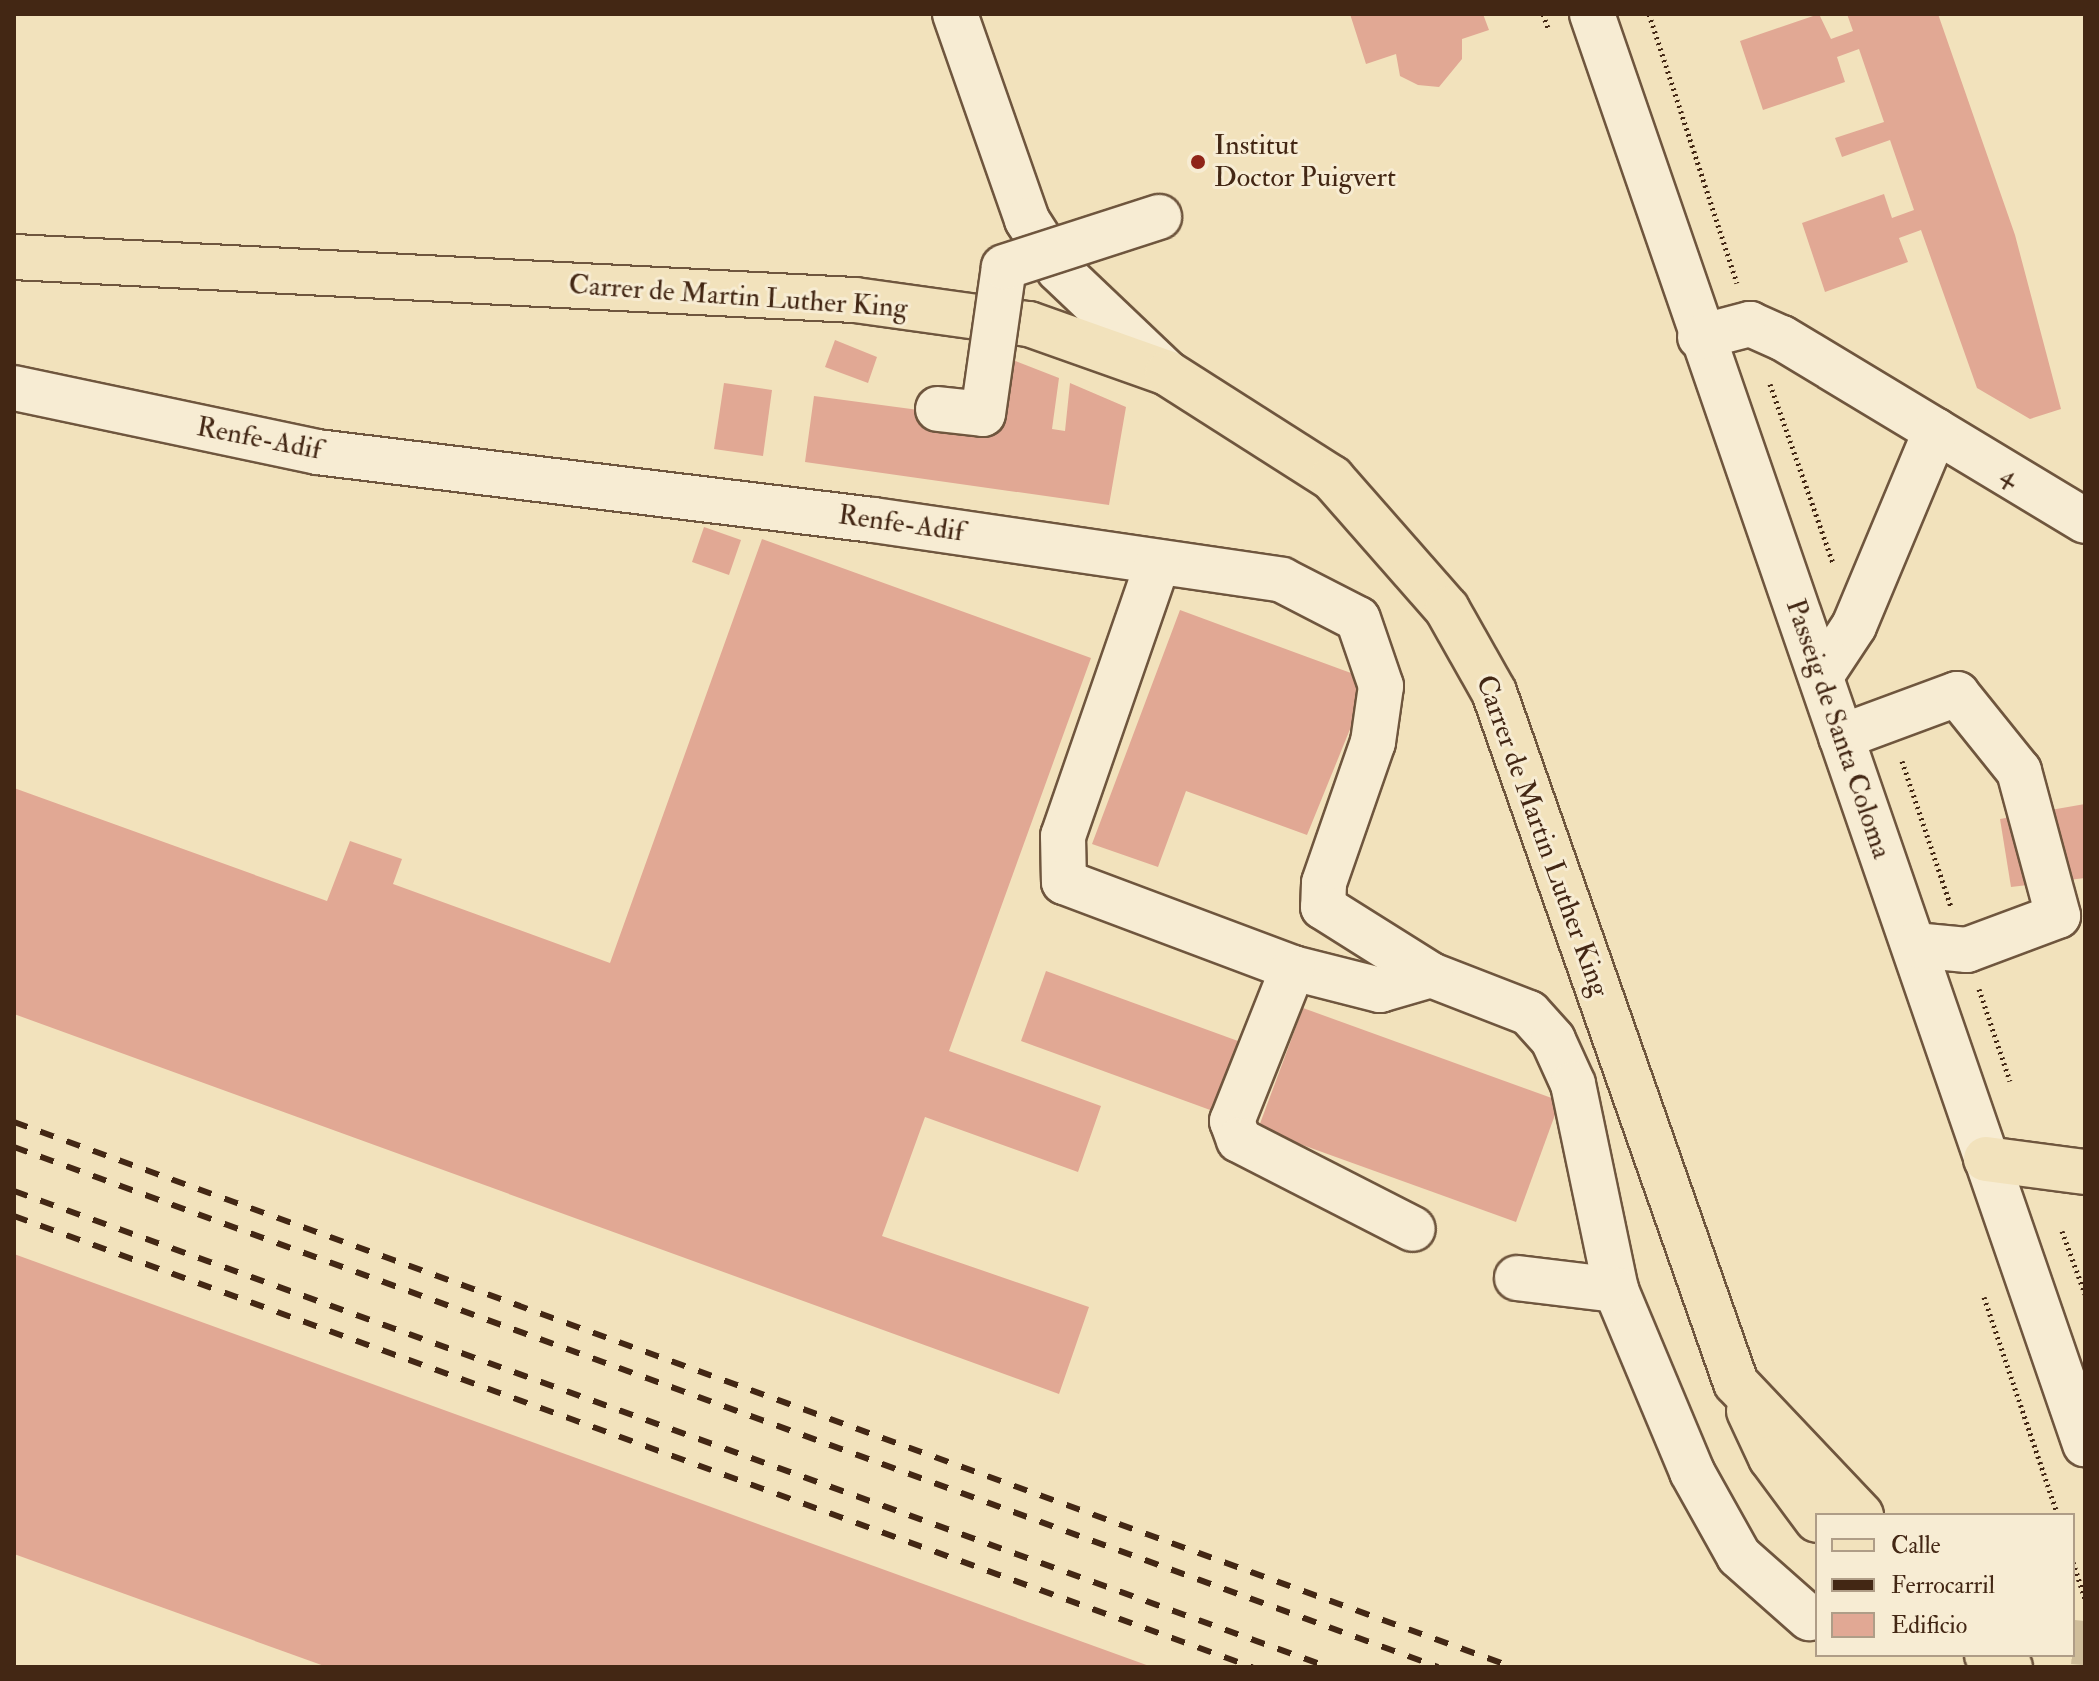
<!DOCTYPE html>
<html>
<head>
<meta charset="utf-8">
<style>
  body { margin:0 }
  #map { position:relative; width:2099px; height:1681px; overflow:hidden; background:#f2e2bc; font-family:"IM FELL Double Pica",serif }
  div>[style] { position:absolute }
  .building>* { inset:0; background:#e1a894 }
  .highway-tunnel>* { height:44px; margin-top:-22px; transform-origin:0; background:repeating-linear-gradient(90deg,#cfbd9a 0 44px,transparent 0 66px) }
  .path>* { height:5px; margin-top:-2.5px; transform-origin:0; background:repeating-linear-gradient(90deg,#432714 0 2px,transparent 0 6px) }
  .roads { filter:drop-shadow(2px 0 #6f563e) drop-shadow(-2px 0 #6f563e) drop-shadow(0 2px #6f563e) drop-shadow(0 -2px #6f563e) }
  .minor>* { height:44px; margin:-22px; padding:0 22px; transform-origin:22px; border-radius:22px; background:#f7ecd3 }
  .major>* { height:44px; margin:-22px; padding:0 22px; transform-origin:22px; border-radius:22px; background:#f2e2bc }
  .highway>* { height:44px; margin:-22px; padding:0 22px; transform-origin:22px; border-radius:22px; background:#f2e2bc }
  .rail>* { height:6px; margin-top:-3px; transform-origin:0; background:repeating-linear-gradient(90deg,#432714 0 14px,transparent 0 28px) }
  .bridges { filter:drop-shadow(2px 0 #6f563e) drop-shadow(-2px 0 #6f563e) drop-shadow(0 2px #6f563e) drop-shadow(0 -2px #6f563e) }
  .minor-bridge>* { height:44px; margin:-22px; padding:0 22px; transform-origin:22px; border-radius:22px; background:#f7ecd3 }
  .dots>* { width:22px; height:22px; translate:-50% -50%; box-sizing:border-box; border:4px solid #f7ecd3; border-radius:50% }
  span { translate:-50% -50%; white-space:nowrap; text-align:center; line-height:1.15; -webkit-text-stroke:6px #f7ecd3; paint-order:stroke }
  .poi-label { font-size:28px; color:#432714 }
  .left { translate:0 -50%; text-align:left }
  .street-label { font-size:28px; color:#432714 }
  .frame { position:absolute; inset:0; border:16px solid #432714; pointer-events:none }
  .legend { position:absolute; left:1815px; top:1513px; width:260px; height:144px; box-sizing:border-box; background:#f7ecd3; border:2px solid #af9d87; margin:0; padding:10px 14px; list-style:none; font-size:24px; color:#432714 }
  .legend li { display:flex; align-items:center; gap:16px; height:40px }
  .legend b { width:40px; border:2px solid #af9d87 }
</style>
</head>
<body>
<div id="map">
  <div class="building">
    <div style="clip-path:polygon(1350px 14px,1483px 14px,1489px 30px,1462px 39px,1462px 59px,1439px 87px,1418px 85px,1400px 76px,1396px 54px,1366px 64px)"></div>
    <div style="clip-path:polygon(1819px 14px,1831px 39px,1853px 31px,1847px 14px,1938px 14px,2015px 235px,2061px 409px,2030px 419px,1977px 388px,1921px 230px,1899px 238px,1908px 262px,1825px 292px,1802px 223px,1884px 194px,1892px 218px,1914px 210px,1890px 140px,1842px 157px,1835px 138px,1884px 122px,1859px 49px,1837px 57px,1845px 82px,1763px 110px,1740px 41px)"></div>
    <div style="clip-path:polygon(835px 340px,877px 357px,868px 383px,825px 367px)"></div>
    <div style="clip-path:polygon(995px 353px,1059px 378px,1052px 429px,1065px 431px,1070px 383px,1126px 407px,1109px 505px,805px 462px,814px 396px,986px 419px)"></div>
    <div style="clip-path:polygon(724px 383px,772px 390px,763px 456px,714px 449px)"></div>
    <div style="clip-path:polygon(704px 527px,741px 540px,729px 575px,692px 562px)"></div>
    <div style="clip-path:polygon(762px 539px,1091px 658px,949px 1051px,1101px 1106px,1078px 1172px,925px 1117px,882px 1236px,1089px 1307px,1059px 1394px,14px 1014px,14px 788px,327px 901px,350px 841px,402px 859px,393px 884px,610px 963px)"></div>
    <div style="clip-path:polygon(1180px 610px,1370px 680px,1307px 835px,1186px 791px,1158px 867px,1092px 844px)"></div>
    <div style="clip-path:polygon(2085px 804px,2085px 878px,2011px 887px,2000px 819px)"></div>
    <div style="clip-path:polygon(1046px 971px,1238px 1041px,1213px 1111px,1021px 1041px)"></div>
    <div style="clip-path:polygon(1303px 1008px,1560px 1101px,1516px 1222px,1258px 1129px)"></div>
    <div style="clip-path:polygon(14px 1254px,1152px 1667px,327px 1667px,14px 1554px)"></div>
  </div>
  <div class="highway-tunnel">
    <div style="left:2073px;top:1642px;width:12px;rotate:5deg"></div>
  </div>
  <div class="path">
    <div style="left:1543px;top:14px;width:15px;rotate:70deg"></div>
    <div style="left:1649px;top:14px;width:283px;rotate:71.9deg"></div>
    <div style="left:1770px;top:384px;width:190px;rotate:70.6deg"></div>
    <div style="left:1902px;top:761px;width:154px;rotate:71.4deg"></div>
    <div style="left:1979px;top:989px;width:97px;rotate:71.4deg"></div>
    <div style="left:2062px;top:1231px;width:67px;rotate:69.9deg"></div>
    <div style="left:1984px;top:1297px;width:230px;rotate:71.3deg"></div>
    <div style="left:2073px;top:1562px;width:39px;rotate:72deg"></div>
  </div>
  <div class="roads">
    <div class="minor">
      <div style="left:955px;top:14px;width:218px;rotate:70.7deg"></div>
      <div style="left:1027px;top:220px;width:59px;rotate:57.4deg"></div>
      <div style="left:1059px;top:270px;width:149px;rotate:43.6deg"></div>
      <div style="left:1592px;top:14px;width:1513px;rotate:70.98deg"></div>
      <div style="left:1700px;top:337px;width:52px;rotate:-14.6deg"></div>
      <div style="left:1750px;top:324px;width:35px;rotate:24deg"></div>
      <div style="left:1782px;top:338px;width:354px;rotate:31.1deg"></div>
      <div style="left:14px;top:388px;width:310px;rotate:11.9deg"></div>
      <div style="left:317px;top:452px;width:560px;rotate:6.97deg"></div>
      <div style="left:873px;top:520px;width:413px;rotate:8.3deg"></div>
      <div style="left:1282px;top:580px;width:85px;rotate:27.2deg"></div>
      <div style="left:1358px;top:619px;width:71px;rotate:71.1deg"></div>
      <div style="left:1381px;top:686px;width:57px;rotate:98.1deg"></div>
      <div style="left:1373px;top:742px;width:149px;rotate:109.2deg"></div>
      <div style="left:1324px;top:883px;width:24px;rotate:92deg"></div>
      <div style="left:1323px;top:907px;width:128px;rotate:32.2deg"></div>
      <div style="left:1431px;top:975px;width:105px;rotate:21.2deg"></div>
      <div style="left:1529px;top:1013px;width:36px;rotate:48deg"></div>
      <div style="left:1553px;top:1040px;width:48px;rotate:65.6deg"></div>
      <div style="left:1573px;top:1084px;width:210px;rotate:78.2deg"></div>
      <div style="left:1616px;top:1290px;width:197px;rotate:67.3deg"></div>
      <div style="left:1692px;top:1472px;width:96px;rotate:60.8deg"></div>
      <div style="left:1739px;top:1556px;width:94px;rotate:41.5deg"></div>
      <div style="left:1158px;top:562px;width:290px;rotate:109.1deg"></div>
      <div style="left:1063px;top:836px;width:46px;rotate:88.8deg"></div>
      <div style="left:1064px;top:882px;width:245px;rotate:20.6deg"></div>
      <div style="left:1293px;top:968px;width:90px;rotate:14.2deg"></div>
      <div style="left:1380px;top:990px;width:53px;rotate:-16.4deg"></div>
      <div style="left:1821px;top:676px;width:60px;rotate:-56.6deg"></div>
      <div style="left:1854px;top:626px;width:212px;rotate:-67.3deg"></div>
      <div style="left:1841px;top:737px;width:124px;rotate:-20.3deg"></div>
      <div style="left:1957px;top:694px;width:99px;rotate:51.2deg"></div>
      <div style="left:2019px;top:771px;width:150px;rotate:74.9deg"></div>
      <div style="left:2058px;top:916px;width:97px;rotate:159.5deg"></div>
      <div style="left:1967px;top:950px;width:53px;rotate:-174.6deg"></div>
      <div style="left:1293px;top:968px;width:165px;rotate:111.7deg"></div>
      <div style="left:1232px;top:1121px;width:20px;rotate:70deg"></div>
      <div style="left:1239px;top:1140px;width:195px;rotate:27.1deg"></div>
      <div style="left:1517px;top:1278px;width:100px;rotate:6.9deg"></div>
    </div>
    <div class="major">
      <div style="left:14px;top:257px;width:842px;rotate:2.93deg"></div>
      <div style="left:855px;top:300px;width:176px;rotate:7.9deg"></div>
      <div style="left:1029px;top:324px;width:146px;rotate:19.5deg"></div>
      <div style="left:1167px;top:373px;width:196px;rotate:32.5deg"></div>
      <div style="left:1332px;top:478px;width:174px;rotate:48.7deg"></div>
      <div style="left:1447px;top:609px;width:95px;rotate:60.5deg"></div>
      <div style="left:1494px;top:692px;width:732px;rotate:70.7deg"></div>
    </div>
    <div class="highway">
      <div style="left:1986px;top:1159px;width:100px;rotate:7.5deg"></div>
      <div style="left:1736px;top:1383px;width:182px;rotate:46.6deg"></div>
      <div style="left:1749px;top:1411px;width:52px;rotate:64.9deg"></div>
      <div style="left:1771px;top:1458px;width:77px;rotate:53.4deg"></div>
      <div style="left:1987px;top:1655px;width:26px;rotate:28deg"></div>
    </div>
  </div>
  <div class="rail">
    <div style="left:14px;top:1122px;width:1594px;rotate:19.99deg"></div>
    <div style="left:14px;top:1147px;width:1516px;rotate:20.06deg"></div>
    <div style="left:14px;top:1191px;width:1398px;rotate:19.91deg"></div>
    <div style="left:14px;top:1216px;width:1318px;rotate:20.02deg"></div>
  </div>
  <div class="bridges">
    <div class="minor-bridge">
      <div style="left:938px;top:409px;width:45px;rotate:6.3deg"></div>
      <div style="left:983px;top:414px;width:148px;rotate:-81.9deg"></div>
      <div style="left:1004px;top:267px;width:163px;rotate:-17.9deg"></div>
    </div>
  </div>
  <div class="dots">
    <div style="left:1198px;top:162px;background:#8f2418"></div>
  </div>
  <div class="poi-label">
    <span class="left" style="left:1214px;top:162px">Institut<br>Doctor Puigvert</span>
  </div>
  <div class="street-label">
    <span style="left:738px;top:297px;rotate:4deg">Carrer de Martin Luther King</span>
    <span style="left:259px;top:439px;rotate:11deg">Renfe-Adif</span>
    <span style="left:2010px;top:476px;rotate:31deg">4</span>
    <span style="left:901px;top:524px;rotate:8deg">Renfe-Adif</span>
    <span style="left:1838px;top:729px;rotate:71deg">Passeig de Santa Coloma</span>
    <span style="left:1542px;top:836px;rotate:70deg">Carrer de Martin Luther King</span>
  </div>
  <div class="frame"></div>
  <ul class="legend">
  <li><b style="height:10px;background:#f2e2bc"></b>Calle</li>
  <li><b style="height:10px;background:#432714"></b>Ferrocarril</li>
  <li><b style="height:22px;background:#e1a894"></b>Edificio</li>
  </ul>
</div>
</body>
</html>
